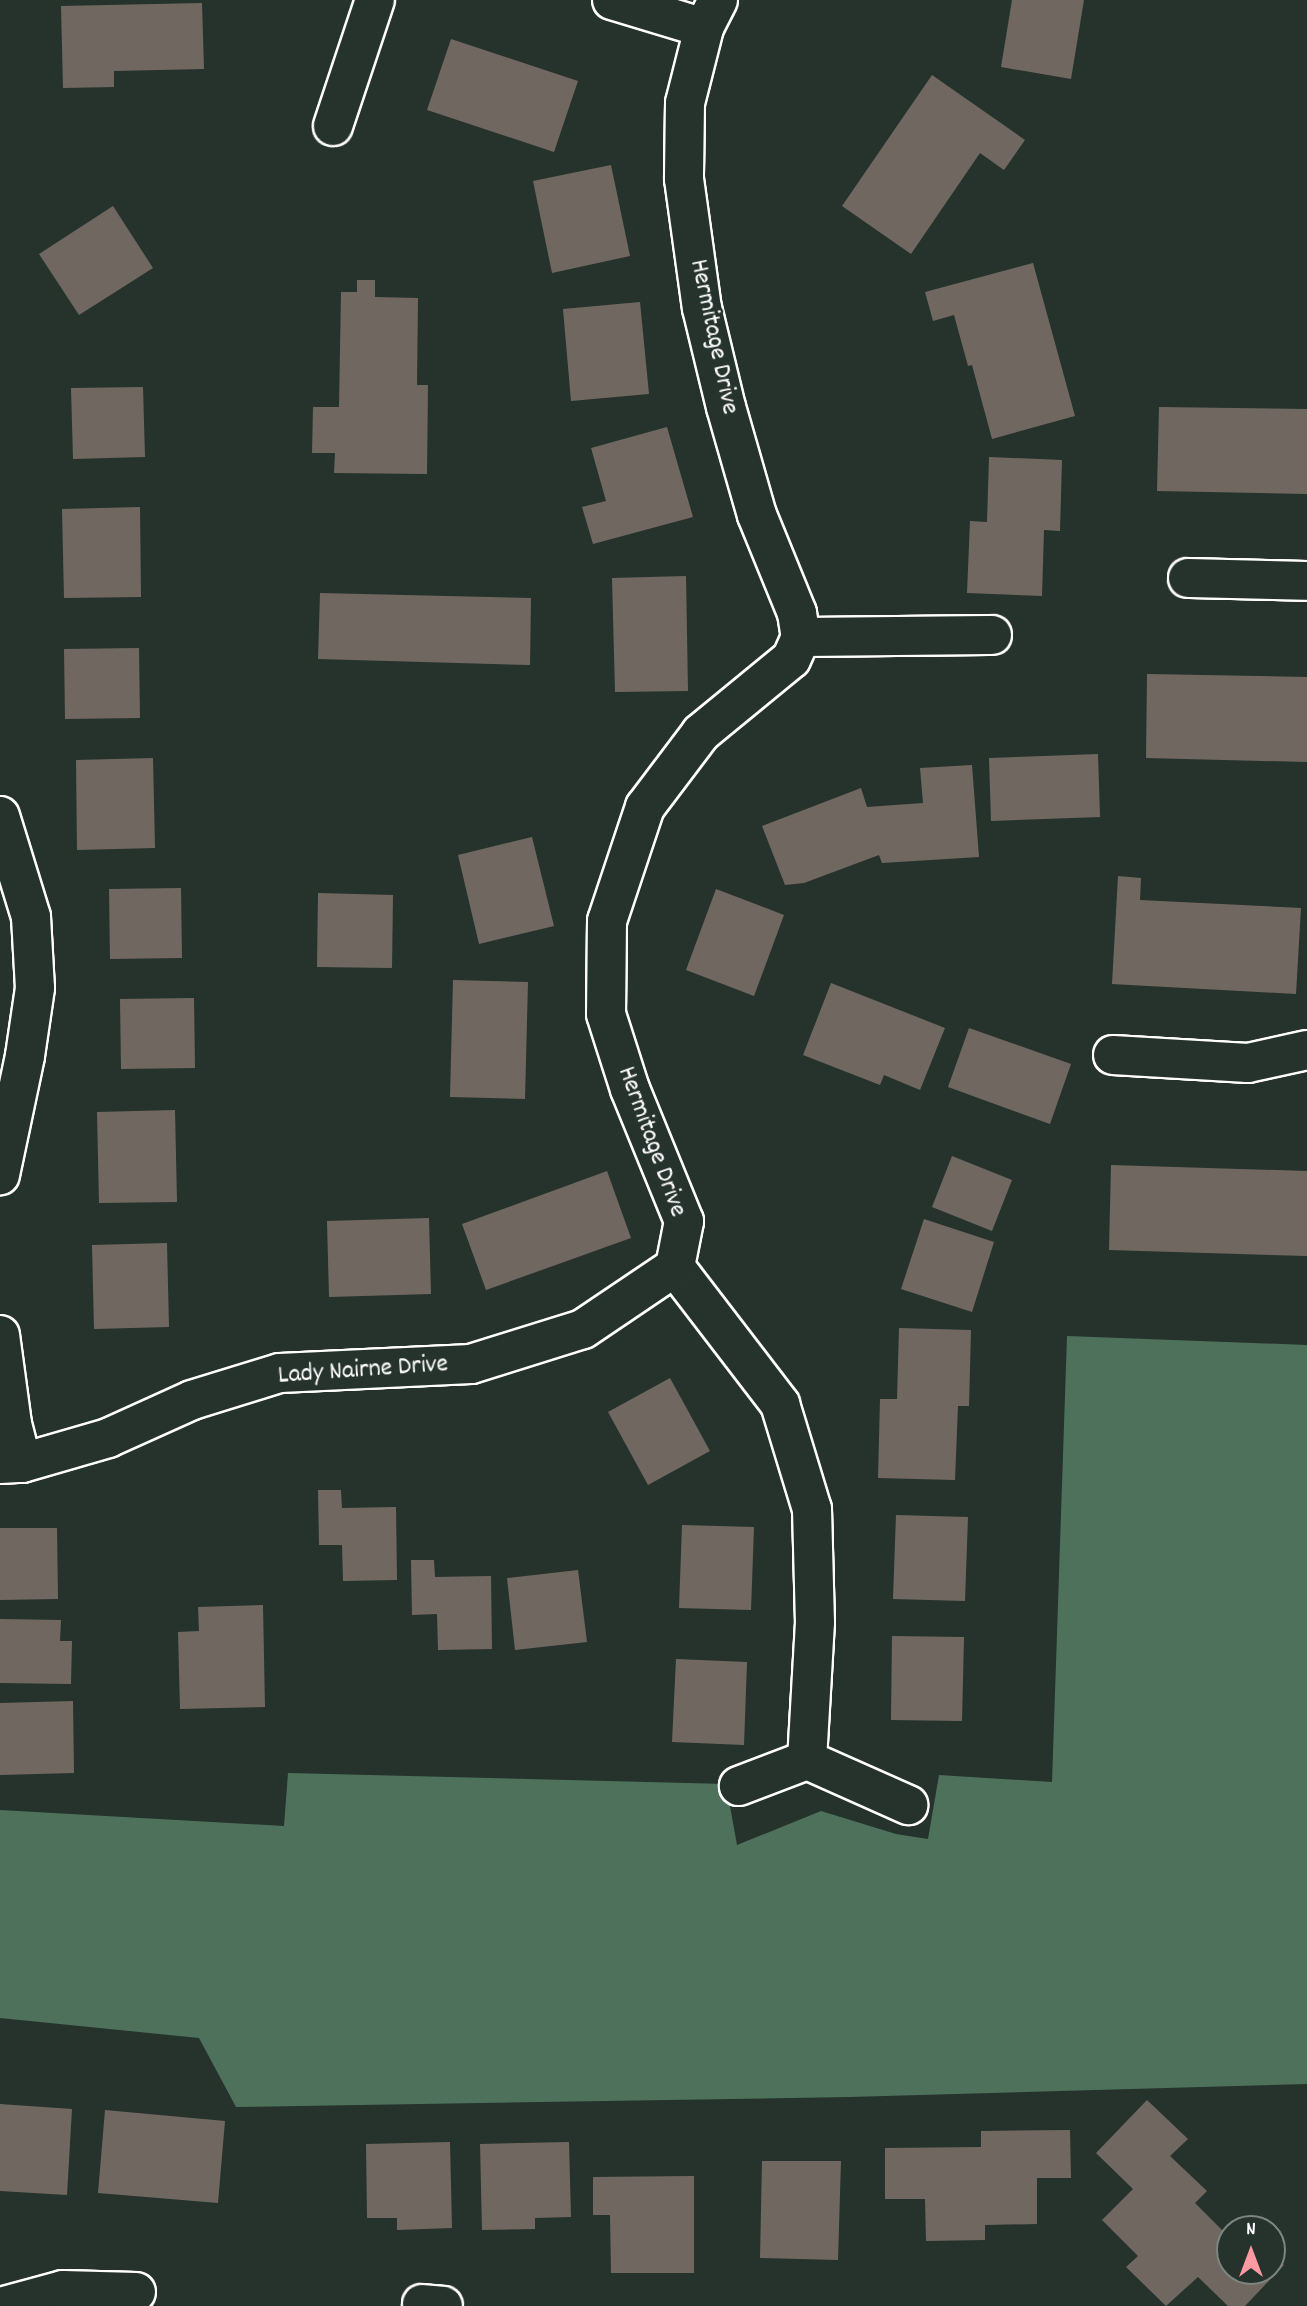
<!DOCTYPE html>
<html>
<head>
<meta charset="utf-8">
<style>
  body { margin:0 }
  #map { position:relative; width:1307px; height:2306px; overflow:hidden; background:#26332d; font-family:Dekko,sans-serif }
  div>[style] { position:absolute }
  .green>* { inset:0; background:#4e715c }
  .building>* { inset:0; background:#706860 }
  .roads { filter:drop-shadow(2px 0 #fff) drop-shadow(-2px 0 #fff) drop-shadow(0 2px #fff) drop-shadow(0 -2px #fff) }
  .street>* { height:38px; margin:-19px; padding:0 19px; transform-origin:19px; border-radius:19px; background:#26332d }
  span { translate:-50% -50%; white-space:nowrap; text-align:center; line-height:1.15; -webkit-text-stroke:5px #26332d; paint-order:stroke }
  .street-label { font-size:26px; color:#fff }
  .north { position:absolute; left:1216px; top:2215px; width:70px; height:70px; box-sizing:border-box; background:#26332d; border:2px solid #7d8581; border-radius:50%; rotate:0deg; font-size:19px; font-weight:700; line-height:28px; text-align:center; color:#fff }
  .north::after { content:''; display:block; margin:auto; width:24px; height:32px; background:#ff9aa2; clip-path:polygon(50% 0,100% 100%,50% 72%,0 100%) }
</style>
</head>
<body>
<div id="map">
  <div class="green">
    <div style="clip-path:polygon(1067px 1336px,1307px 1345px,1307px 2084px,849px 2097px,236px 2107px,199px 2038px,0 2018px,0 1810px,284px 1826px,288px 1773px,726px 1784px,737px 1845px,821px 1811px,896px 1834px,928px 1839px,939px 1775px,1052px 1782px)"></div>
  </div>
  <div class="building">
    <div style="clip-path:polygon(1012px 0,1084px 0,1071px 79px,1001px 67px)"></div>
    <div style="clip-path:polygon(202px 3px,204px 69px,114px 71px,114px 87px,63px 88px,61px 6px)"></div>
    <div style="clip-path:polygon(451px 39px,578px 81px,554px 152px,427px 110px)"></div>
    <div style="clip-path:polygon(932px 75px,1025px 140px,1004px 170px,980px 153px,911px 254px,842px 206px)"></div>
    <div style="clip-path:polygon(611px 165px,630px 256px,552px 273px,533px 181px)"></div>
    <div style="clip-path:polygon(113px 206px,153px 268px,79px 315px,39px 254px)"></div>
    <div style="clip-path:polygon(1033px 263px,1075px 416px,992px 439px,972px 365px,968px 366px,954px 315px,933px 321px,925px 292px)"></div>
    <div style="clip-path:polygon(357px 280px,375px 280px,375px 297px,418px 298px,417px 385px,428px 385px,427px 474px,334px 473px,335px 453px,312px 453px,313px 407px,339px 407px,341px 292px,357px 292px)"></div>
    <div style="clip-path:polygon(640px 302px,649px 394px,571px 401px,563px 309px)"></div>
    <div style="clip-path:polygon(143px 387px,145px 457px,73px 459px,71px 388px)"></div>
    <div style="clip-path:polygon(1159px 407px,1307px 409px,1307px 494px,1157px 491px)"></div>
    <div style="clip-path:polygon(667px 427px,693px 517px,593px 544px,582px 507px,606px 501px,591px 448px)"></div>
    <div style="clip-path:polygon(989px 457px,1062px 460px,1060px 531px,1044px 530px,1042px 596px,967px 593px,970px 521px,987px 522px)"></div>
    <div style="clip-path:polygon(140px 507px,141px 597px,64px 598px,62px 509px)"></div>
    <div style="clip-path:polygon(686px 576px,688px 691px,615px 692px,612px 578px)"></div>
    <div style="clip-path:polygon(320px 593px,531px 598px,530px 665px,318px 659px)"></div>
    <div style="clip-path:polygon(139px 648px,140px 718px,65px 719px,64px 649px)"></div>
    <div style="clip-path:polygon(1147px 674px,1307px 677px,1307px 762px,1146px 758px)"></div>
    <div style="clip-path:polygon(1098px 754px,1100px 817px,991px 821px,989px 758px)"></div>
    <div style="clip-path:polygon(153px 758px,155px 848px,77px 850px,76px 760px)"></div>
    <div style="clip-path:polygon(972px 765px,979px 857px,882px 863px,879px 855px,804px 883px,785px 885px,762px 826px,861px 788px,867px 807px,923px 803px,920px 768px)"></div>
    <div style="clip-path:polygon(532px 837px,554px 926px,479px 944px,458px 855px)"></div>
    <div style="clip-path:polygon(1118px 876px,1141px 878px,1140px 900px,1301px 908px,1296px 994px,1112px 984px)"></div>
    <div style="clip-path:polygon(181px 888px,182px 958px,110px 959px,109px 889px)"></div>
    <div style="clip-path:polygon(716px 889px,784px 915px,754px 996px,686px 970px)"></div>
    <div style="clip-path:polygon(318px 893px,393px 895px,392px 968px,317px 967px)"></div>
    <div style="clip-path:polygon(453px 980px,528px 982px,525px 1099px,450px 1097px)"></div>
    <div style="clip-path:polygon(831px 983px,945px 1028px,920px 1090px,884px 1075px,880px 1085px,803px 1055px)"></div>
    <div style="clip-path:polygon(194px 998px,195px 1068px,121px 1069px,120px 999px)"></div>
    <div style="clip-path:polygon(969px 1028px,1071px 1064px,1050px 1124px,948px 1087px)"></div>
    <div style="clip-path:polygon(175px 1110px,177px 1202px,99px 1203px,97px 1112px)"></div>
    <div style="clip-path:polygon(952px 1156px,1012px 1180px,992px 1231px,932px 1207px)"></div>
    <div style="clip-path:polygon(1111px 1165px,1307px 1171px,1307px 1256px,1109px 1250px)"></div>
    <div style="clip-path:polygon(607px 1171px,631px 1238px,486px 1290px,462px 1224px)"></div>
    <div style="clip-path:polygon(429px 1218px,431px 1294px,329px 1297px,327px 1221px)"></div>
    <div style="clip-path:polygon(924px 1219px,994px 1242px,972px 1312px,901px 1289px)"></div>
    <div style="clip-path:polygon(167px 1243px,169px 1327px,94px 1329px,92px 1245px)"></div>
    <div style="clip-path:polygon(899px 1328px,971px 1330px,969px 1406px,958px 1406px,955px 1480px,878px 1478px,880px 1399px,897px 1399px)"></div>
    <div style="clip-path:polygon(670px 1378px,710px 1451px,648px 1485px,608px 1412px)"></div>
    <div style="clip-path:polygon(318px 1490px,341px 1490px,342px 1508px,396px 1507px,397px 1580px,343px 1581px,342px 1545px,319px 1545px)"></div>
    <div style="clip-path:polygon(896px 1515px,968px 1517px,965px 1601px,893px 1599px)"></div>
    <div style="clip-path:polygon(682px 1525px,754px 1527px,751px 1610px,679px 1608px)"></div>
    <div style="clip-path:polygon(0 1528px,57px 1528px,58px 1599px,0 1600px)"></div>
    <div style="clip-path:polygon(411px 1560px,434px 1560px,435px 1577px,491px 1576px,492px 1649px,438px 1650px,437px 1614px,412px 1615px)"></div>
    <div style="clip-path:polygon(578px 1570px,587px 1642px,515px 1650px,507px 1578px)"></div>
    <div style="clip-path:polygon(263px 1605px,265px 1707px,180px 1709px,178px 1632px,199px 1631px,198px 1607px)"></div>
    <div style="clip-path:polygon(0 1619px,61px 1620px,60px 1641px,72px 1641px,71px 1684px,0 1683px)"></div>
    <div style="clip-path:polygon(892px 1636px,964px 1637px,962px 1721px,891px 1720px)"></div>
    <div style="clip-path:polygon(676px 1659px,747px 1662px,744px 1745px,672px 1742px)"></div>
    <div style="clip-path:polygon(73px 1701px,74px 1773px,0 1775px,0 1703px)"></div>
    <div style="clip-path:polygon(1147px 2100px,1188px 2139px,1170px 2156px,1207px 2191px,1195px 2203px,1228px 2236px,1230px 2234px,1230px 2271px,1272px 2271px,1272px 2253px,1284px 2265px,1245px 2306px,1228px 2306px,1198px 2277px,1166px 2306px,1126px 2267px,1138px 2256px,1102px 2220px,1133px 2189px,1096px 2153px)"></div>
    <div style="clip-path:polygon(0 2104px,72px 2109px,67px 2195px,0 2191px)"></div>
    <div style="clip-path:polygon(105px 2110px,225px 2121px,218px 2203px,98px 2193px)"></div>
    <div style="clip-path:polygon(1070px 2130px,1071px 2178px,1037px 2178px,1037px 2224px,985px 2225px,985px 2240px,926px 2241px,925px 2199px,885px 2199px,885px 2148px,981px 2147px,981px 2131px)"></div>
    <div style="clip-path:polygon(450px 2142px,452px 2228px,397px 2230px,397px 2218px,367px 2218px,366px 2144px)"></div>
    <div style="clip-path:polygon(569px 2142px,571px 2217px,535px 2218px,535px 2229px,482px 2230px,480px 2144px)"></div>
    <div style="clip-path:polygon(762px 2161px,841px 2161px,838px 2260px,760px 2258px)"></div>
    <div style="clip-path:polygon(694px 2176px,694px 2273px,611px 2273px,610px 2215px,593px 2215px,593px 2177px)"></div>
  </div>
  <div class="roads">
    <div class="street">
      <div style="left:612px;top:0;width:96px;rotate:16.9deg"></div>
      <div style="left:718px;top:0;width:31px;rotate:117deg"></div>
      <div style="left:704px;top:28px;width:77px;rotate:104.2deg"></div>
      <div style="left:685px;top:103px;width:76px;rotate:90.8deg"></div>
      <div style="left:684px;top:179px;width:130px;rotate:82.1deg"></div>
      <div style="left:702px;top:308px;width:102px;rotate:76.4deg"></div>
      <div style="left:726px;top:407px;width:112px;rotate:74deg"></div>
      <div style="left:757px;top:515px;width:106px;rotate:67.8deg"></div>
      <div style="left:797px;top:613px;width:24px;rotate:81deg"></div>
      <div style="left:801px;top:637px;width:24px;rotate:114deg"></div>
      <div style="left:791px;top:659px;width:117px;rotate:140.6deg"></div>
      <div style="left:701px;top:733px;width:93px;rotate:127.1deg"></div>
      <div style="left:645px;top:807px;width:120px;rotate:108.4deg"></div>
      <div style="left:607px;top:921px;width:93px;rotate:90.6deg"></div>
      <div style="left:606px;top:1014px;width:79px;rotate:72.3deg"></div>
      <div style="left:630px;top:1089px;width:143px;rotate:67.8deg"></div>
      <div style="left:684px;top:1221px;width:47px;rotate:101.1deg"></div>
      <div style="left:675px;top:1267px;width:173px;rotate:52.5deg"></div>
      <div style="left:780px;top:1404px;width:110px;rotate:73.1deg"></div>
      <div style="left:812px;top:1509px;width:113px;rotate:88.5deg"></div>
      <div style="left:815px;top:1622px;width:138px;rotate:93.3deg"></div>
      <div style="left:807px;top:1760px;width:73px;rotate:159.1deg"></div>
      <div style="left:333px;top:126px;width:133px;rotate:-71.6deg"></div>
      <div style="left:1188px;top:578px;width:119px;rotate:1.4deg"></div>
      <div style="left:801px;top:637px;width:191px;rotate:-0.6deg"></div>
      <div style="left:0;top:816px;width:106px;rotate:72.9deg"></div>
      <div style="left:31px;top:917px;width:71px;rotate:86.8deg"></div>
      <div style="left:35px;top:988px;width:69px;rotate:98.4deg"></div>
      <div style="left:25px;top:1056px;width:122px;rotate:101.9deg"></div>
      <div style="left:1113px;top:1055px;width:135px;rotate:3.4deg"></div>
      <div style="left:1248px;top:1063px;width:60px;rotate:-12.4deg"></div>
      <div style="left:0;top:1335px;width:90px;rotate:82.3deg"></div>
      <div style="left:12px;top:1424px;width:40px;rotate:75.6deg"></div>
      <div style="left:0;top:1464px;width:22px;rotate:-3deg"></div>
      <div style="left:22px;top:1463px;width:90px;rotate:-16.2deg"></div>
      <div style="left:108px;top:1438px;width:92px;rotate:-24.3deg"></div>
      <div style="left:192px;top:1400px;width:92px;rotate:-17.1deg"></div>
      <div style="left:280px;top:1373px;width:191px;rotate:-2.7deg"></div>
      <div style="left:471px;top:1364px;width:117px;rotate:-17.4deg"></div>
      <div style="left:583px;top:1329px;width:111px;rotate:-34deg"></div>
      <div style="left:807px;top:1760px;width:111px;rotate:24deg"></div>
      <div style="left:422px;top:2304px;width:21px;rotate:5deg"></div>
      <div style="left:4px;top:2306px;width:61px;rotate:-15.2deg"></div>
      <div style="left:63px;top:2290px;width:73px;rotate:1.6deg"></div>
    </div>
  </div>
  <div class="street-label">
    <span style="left:713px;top:337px;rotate:78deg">Hermitage Drive</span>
    <span style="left:651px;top:1142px;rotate:70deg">Hermitage Drive</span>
    <span style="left:363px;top:1371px;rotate:-4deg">Lady Nairne Drive</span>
  </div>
  <div class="north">N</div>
</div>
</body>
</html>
